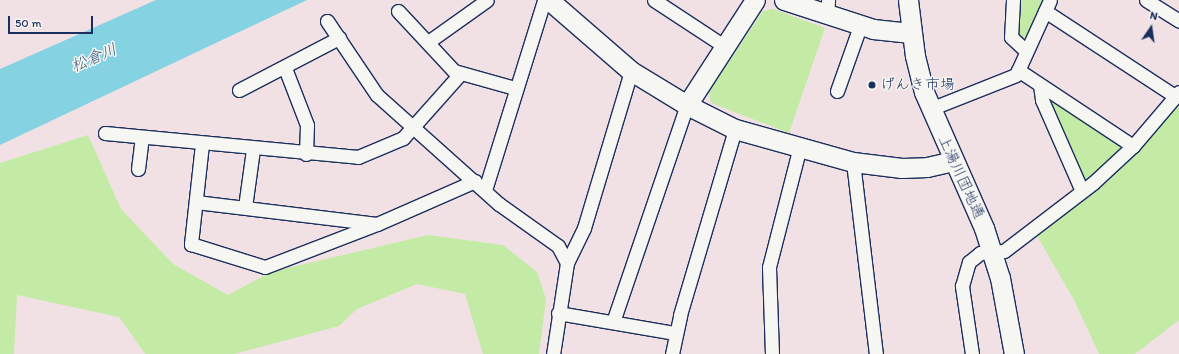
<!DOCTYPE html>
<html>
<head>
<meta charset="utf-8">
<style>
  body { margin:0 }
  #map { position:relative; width:1179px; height:354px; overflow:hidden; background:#f2e1e4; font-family:Itim,"Klee One",sans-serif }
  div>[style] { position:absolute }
  .green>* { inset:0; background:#c3eba6 }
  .water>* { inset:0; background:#85d2e3 }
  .roads { filter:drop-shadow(1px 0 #1b2f5e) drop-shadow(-1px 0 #1b2f5e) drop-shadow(0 1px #1b2f5e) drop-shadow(0 -1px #1b2f5e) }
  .street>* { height:13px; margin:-6.5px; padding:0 6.5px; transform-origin:6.5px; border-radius:6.5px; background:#f6f6f2 }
  .secondary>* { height:19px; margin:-9.5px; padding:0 9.5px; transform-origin:9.5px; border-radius:9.5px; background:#f6f6f2 }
  .dots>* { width:11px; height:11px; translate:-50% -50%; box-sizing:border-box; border:2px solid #f6f6f2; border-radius:50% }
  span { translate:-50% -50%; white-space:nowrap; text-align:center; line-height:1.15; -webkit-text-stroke:3px #f6f6f2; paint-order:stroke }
  .poi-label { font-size:15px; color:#1b2f5e }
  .left { translate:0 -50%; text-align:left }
  .street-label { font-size:15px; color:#1b2f5e }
  .water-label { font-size:16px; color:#36587f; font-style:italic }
  .north { position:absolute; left:1131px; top:8px; width:40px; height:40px; -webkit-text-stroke:3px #f6f6f2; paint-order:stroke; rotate:13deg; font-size:11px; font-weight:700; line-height:16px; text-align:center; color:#1b2f5e }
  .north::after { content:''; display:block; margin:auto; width:14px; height:18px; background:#1b2f5e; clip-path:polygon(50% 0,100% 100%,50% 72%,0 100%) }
  .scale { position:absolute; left:8px; top:16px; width:85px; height:18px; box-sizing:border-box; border:2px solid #1b2f5e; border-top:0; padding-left:5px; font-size:12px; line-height:14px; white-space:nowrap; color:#1b2f5e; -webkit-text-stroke:3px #f6f6f2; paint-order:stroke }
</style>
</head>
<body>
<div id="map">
  <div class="green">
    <div style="clip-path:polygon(1018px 0,1043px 0,1024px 42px,1016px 33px)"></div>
    <div style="clip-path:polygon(773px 9px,825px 28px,789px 133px,711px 103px,709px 92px,763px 11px)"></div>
    <div style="clip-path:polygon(1049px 97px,1124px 146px,1085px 183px,1047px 100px)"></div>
    <div style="clip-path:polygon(1179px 101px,1179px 320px,1135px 354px,1099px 354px,1074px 300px,1036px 234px,1098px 190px)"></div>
    <div style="clip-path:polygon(88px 135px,121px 209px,173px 264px,228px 295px,271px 272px,428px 235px,503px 245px,537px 272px,546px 299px,539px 354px,483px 354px,465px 294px,417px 284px,357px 309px,339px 326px,234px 354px,145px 354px,119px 317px,17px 295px,14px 354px,0 354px,0 163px)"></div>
  </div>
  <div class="water">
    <div style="clip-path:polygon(156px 0,307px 0,0 145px,0 69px)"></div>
  </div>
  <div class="roads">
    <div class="street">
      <div style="left:654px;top:0;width:84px;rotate:33.3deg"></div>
      <div style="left:1013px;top:0;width:37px;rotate:93deg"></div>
      <div style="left:1011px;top:37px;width:21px;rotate:43deg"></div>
      <div style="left:1146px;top:0;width:39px;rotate:32deg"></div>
      <div style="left:398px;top:11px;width:82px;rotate:47deg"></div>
      <div style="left:454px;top:71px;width:63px;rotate:15.6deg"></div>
      <div style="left:1045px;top:11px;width:155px;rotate:33.2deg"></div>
      <div style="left:827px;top:16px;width:16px;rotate:-86deg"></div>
      <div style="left:327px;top:21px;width:89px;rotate:56deg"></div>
      <div style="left:377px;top:95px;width:164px;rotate:41.8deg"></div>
      <div style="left:499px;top:204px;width:72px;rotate:35.4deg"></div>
      <div style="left:558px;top:246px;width:19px;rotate:62deg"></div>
      <div style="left:567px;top:263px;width:92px;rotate:98.7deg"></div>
      <div style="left:428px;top:42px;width:72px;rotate:-35.4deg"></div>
      <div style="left:285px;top:68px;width:61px;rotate:68.9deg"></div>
      <div style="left:307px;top:125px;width:29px;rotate:92deg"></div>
      <div style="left:1018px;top:70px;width:138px;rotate:33.5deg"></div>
      <div style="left:1133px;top:146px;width:71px;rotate:-49.6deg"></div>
      <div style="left:1040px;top:85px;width:15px;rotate:82deg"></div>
      <div style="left:1042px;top:100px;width:99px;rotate:66.3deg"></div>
      <div style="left:239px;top:90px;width:113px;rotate:-27.5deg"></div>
      <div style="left:837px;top:91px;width:69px;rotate:-70.5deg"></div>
      <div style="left:930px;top:109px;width:92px;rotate:-21.6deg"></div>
      <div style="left:1016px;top:75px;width:82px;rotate:-65.6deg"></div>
      <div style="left:105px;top:133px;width:254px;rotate:5.4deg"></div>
      <div style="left:358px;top:157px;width:49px;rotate:-22.9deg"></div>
      <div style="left:403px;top:138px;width:86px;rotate:-48.3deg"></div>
      <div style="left:202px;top:144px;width:101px;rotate:96.3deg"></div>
      <div style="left:191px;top:244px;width:77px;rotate:17.3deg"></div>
      <div style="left:265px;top:267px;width:120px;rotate:-21deg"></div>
      <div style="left:853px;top:162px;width:193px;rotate:83.2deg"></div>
      <div style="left:138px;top:169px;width:32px;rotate:-83deg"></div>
      <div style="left:485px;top:190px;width:199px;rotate:-72.7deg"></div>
      <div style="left:196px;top:202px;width:182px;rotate:6.9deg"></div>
      <div style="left:377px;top:224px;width:107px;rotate:-23.7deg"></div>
      <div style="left:245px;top:207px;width:59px;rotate:-82.1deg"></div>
      <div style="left:567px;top:263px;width:39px;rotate:-64deg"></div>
      <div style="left:584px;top:228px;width:164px;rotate:-73.3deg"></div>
      <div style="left:558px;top:313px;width:119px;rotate:9.7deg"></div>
      <div style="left:613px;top:322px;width:229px;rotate:-71.2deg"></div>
      <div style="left:672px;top:354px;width:40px;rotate:-78deg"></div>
      <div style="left:680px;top:315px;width:194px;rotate:-73.5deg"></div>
      <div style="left:772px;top:354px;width:87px;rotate:-92deg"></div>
      <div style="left:769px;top:267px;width:121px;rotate:-75.6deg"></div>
      <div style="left:972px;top:354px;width:69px;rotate:-98.4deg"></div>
      <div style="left:962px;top:286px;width:25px;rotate:-74deg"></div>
      <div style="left:969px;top:262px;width:14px;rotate:-39deg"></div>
      <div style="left:980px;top:253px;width:24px;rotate:-5deg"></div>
      <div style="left:1004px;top:251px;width:112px;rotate:-37.4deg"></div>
      <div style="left:1093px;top:183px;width:54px;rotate:-42.8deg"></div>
    </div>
    <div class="secondary">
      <div style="left:549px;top:0;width:108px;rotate:40.9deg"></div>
      <div style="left:631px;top:71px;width:66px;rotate:31.3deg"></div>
      <div style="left:687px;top:105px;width:54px;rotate:26.6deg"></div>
      <div style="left:735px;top:129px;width:123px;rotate:15.6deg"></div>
      <div style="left:853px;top:162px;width:49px;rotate:7deg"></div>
      <div style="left:902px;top:168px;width:25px;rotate:-2deg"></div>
      <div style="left:927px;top:167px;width:27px;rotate:-13deg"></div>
      <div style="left:784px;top:0;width:94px;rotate:18deg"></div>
      <div style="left:873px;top:29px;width:38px;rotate:6deg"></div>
      <div style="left:908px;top:0;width:56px;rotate:82.9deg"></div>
      <div style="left:915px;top:56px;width:37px;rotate:76deg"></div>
      <div style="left:924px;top:92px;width:149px;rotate:66.2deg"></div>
      <div style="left:984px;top:228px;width:52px;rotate:72.3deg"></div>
      <div style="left:1000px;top:278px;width:77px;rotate:79.6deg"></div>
      <div style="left:687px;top:105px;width:125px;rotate:-57.1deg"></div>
    </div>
  </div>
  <div class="dots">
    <div style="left:872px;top:85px;background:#1b2f5e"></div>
  </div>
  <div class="poi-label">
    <span class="left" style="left:880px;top:85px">げんき市場</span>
  </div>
  <div class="street-label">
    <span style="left:961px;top:177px;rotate:65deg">上湯川団地通</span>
  </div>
  <div class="water-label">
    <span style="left:94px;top:58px;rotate:-23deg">松倉川</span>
  </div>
  <div class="north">N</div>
  <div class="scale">50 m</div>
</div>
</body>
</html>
